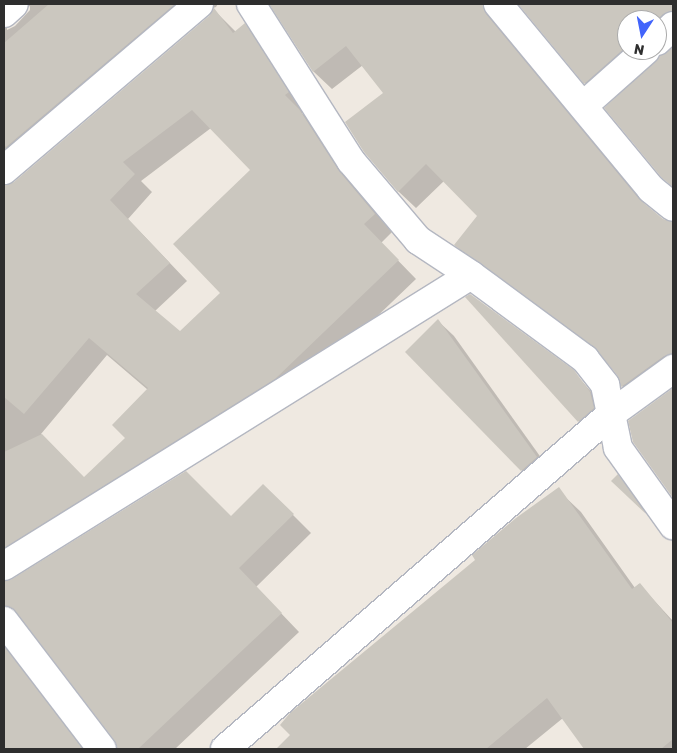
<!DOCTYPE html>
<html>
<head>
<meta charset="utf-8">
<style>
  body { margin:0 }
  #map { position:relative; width:677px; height:753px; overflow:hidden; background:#efe9e1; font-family:Rubik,sans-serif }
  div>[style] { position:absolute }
  .shadow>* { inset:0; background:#0003 }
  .building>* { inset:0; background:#cbc7bf }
  .roads { filter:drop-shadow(1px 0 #b4b7c1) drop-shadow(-1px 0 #b4b7c1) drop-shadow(0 1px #b4b7c1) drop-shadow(0 -1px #b4b7c1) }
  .minor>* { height:28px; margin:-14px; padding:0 14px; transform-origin:14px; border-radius:14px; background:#fff }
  span { translate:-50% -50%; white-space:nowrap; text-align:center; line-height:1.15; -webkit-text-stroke:4px #fff; paint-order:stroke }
  .frame { position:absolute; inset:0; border:5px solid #2e2e2e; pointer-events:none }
  .north { position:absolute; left:617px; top:10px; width:50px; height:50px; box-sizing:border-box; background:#fff; border:1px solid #ababab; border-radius:50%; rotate:191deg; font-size:14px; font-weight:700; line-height:20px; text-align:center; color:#2e2e2e }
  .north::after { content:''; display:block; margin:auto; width:18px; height:22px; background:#4264fb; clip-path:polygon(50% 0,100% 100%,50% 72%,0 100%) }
</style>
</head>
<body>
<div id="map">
  <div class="shadow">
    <div style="clip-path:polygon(evenodd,4px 4px,218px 4px,216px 7px,207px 10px,12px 176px,7px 187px,15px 183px,210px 17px,214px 10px,236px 32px,245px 25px,263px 43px,306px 111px,302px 113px,317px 129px,357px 191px,392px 232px,381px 243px,416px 279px,293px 397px,8px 577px,7px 582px,231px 518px,263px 485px,311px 533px,256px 587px,299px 632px,175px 749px,118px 749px,116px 739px,28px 624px,20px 623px,4px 629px,4px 4px,30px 6px,30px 10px,15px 26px,7px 30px,7px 26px,22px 10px,30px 6px,4px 4px,211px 128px,252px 170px,222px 293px,180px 333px,155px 311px,187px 281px,128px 219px,152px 192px,141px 181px,211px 128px,4px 4px,107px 355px,148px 390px,127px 438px,85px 479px,41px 434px,107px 355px)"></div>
    <div style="clip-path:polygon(evenodd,271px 4px,673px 4px,673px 40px,603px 101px,585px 83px,522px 6px,513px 6px,500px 26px,503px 33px,648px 208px,663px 220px,673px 223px,673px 380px,640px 404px,622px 386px,618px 375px,605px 358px,473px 262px,455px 245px,479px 216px,444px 181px,416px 208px,398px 191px,385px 93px,363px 65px,332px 89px,314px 72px,271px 4px,627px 20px,657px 20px,657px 50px,627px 50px,627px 20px)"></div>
    <div style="clip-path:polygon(673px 48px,673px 187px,606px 108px)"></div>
    <div style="clip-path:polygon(438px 321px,454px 336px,552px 473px,538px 486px,406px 352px)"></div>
    <div style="clip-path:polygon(573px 371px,606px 409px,594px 437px,579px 421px)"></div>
    <div style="clip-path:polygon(673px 390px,673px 496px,634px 441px,630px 421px)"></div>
    <div style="clip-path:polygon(618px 476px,629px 487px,650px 517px,624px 492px)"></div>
    <div style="clip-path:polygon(562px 494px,581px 512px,635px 588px,639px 584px,673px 621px,673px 749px,586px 749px,563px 718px,525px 749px,278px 749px)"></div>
    <div style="clip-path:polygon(4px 644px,9px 649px,86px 749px,4px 749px)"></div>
  </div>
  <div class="building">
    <div style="clip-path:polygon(49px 4px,175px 4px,6px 147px,4px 144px,4px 43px)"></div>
    <div style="clip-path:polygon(269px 4px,483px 4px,486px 14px,639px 199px,663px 219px,673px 222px,673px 354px,664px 356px,621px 387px,617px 375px,594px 347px,454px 245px,477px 216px,426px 164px,398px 192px,364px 152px,345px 122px,383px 93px,346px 46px,313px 72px)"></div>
    <div style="clip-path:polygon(518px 4px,673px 4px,673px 11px,663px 14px,657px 20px,627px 20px,627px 46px,584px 84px)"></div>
    <div style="clip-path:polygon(evenodd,214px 8px,233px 33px,245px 23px,289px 92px,285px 95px,299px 109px,339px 171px,375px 214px,364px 224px,399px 260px,275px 379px,4px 548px,4px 452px,42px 434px,84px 477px,125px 438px,112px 425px,148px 388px,89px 338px,24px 414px,4px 397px,4px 185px,14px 182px,209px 16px,214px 8px,192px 110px,250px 170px,173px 244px,220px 293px,180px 331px,136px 294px,170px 263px,110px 200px,135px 174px,123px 162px,192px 110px)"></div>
    <div style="clip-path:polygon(673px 47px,673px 187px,662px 178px,604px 108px,660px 56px)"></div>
    <div style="clip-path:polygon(470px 294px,574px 370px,590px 392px,594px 408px,578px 422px,465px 297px)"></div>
    <div style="clip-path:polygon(438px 319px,537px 457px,521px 471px,405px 352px)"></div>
    <div style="clip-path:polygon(673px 388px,673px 498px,633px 442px,628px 421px)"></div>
    <div style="clip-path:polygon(186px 471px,231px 516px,263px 484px,294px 514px,239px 568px,282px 613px,138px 749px,117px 749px,114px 740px,16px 612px,10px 607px,4px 606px,4px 582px,12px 579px)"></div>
    <div style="clip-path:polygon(618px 474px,646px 514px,611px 481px)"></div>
    <div style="clip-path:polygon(559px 487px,632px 589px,640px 583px,673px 623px,673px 739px,661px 749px,584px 749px,547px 698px,486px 749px,276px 749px,290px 735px,280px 725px,290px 713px,475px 560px,472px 555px,516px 518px)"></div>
    <div style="clip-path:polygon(4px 646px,83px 749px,4px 749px)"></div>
  </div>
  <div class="roads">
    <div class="minor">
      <div style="left:251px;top:4px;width:186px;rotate:57.5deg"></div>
      <div style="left:351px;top:161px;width:104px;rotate:49.7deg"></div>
      <div style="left:418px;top:240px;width:64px;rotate:33.4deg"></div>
      <div style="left:471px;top:275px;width:142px;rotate:36.4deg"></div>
      <div style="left:585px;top:359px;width:33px;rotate:52deg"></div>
      <div style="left:605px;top:385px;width:64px;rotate:78.3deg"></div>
      <div style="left:618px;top:448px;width:95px;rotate:54.5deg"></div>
      <div style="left:498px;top:4px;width:240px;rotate:50.4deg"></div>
      <div style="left:651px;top:189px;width:28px;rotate:39deg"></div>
      <div style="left:4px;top:13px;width:13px;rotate:-42deg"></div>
      <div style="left:657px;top:41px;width:22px;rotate:-43deg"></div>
      <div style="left:583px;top:106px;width:84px;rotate:-41.6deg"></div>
      <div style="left:4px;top:170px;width:256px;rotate:-40.4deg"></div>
      <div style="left:4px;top:566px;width:550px;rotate:-31.93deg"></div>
      <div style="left:4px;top:621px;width:161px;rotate:52.6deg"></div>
      <div style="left:225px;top:749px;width:511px;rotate:-40.95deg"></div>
      <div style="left:611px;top:414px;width:77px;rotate:-36deg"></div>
    </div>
  </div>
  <div class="frame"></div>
  <div class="north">N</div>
</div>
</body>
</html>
